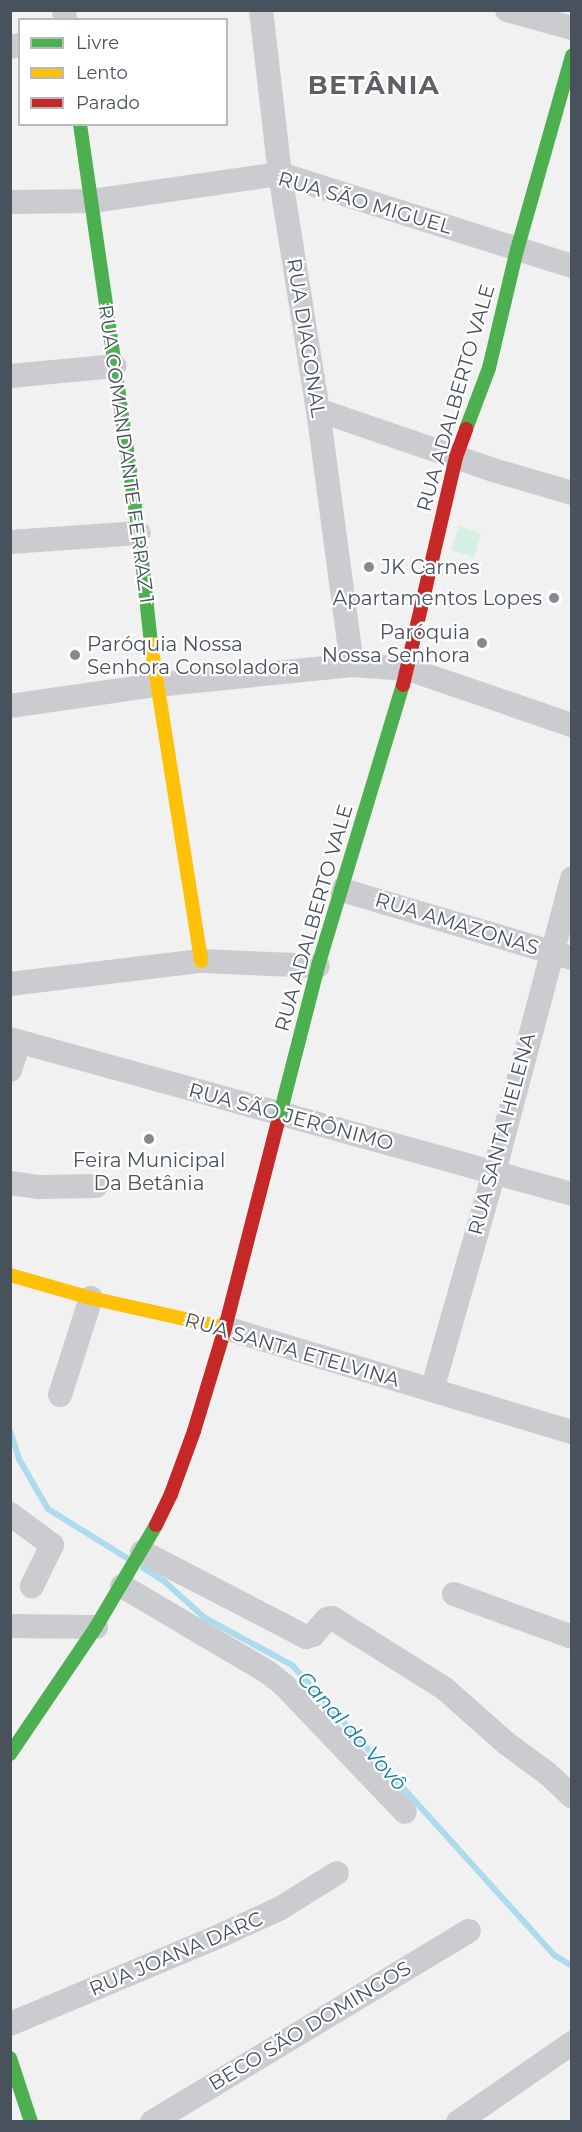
<!DOCTYPE html>
<html>
<head>
<meta charset="utf-8">
<style>
  body { margin:0 }
  #map { position:relative; width:582px; height:2132px; overflow:hidden; background:#f1f1f1; font-family:Montserrat,sans-serif }
  div>[style] { position:absolute }
  .green>* { inset:0; background:#d6efe2 }
  .stream>* { height:6px; margin:-3px; padding:0 3px; transform-origin:3px; border-radius:3px; background:#acdbec }
  .street>* { height:24px; margin:-12px; padding:0 12px; transform-origin:12px; border-radius:12px; background:#cacccf }
  .fast>* { height:14px; margin:-7px; padding:0 7px; transform-origin:7px; border-radius:7px; background:#4caf50 }
  .slow>* { height:14px; margin:-7px; padding:0 7px; transform-origin:7px; border-radius:7px; background:#ffc107 }
  .jam>* { height:14px; margin:-7px; padding:0 7px; transform-origin:7px; border-radius:7px; background:#c62828 }
  .dots>* { width:16px; height:16px; translate:-50% -50%; box-sizing:border-box; border:3px solid #fff; border-radius:50% }
  span { translate:-50% -50%; white-space:nowrap; text-align:center; line-height:1.15; -webkit-text-stroke:4.5px #fff; paint-order:stroke }
  .street-label { font-size:20px; color:#48525d }
  .poi-label { font-size:20px; color:#48525d }
  .left { translate:0 -50%; text-align:left }
  .right { translate:-100% -50%; text-align:right }
  .water-label { font-size:21px; color:#117ea8; font-style:italic }
  .district-label { font-size:26px; color:#5d6065; font-weight:700; letter-spacing:1.5px }
  .frame { position:absolute; inset:0; border:12px solid #48525d; pointer-events:none }
  .legend { position:absolute; left:18px; top:18px; width:210px; height:108px; box-sizing:border-box; background:#fff; border:2px solid #b6babe; margin:0; padding:8px 10px; list-style:none; font-size:18px; color:#48525d }
  .legend li { display:flex; align-items:center; gap:12px; height:30px }
  .legend b { width:30px; border:2px solid #b6babe }
</style>
</head>
<body>
<div id="map">
  <div class="green">
    <div style="clip-path:polygon(459px 526px,481px 533px,474px 557px,451px 550px)"></div>
  </div>
  <div class="stream">
    <div style="left:10px;top:1431px;width:29px;rotate:72deg"></div>
    <div style="left:19px;top:1459px;width:58px;rotate:59.9deg"></div>
    <div style="left:48px;top:1509px;width:93px;rotate:31.8deg"></div>
    <div style="left:143px;top:1568px;width:26px;rotate:32deg"></div>
    <div style="left:165px;top:1582px;width:54px;rotate:42deg"></div>
    <div style="left:205px;top:1618px;width:99px;rotate:28.4deg"></div>
    <div style="left:292px;top:1665px;width:391px;rotate:47.9deg"></div>
    <div style="left:554px;top:1955px;width:21px;rotate:31deg"></div>
  </div>
  <div class="street">
    <div style="left:64px;top:10px;width:10px;rotate:84deg"></div>
    <div style="left:261px;top:10px;width:165px;rotate:83.4deg"></div>
    <div style="left:280px;top:174px;width:239px;rotate:80.9deg"></div>
    <div style="left:318px;top:410px;width:257px;rotate:82.4deg"></div>
    <div style="left:507px;top:10px;width:67px;rotate:15.5deg"></div>
    <div style="left:10px;top:47px;width:10px;rotate:-11deg"></div>
    <div style="left:10px;top:202px;width:82px;rotate:-0.7deg"></div>
    <div style="left:92px;top:201px;width:190px;rotate:-8.2deg"></div>
    <div style="left:280px;top:174px;width:306px;rotate:17.5deg"></div>
    <div style="left:10px;top:376px;width:105px;rotate:-5.4deg"></div>
    <div style="left:318px;top:410px;width:185px;rotate:18.9deg"></div>
    <div style="left:493px;top:470px;width:82px;rotate:16.2deg"></div>
    <div style="left:10px;top:542px;width:129px;rotate:-4deg"></div>
    <div style="left:10px;top:706px;width:148px;rotate:-8.2deg"></div>
    <div style="left:156px;top:685px;width:197px;rotate:-5.8deg"></div>
    <div style="left:352px;top:665px;width:56px;rotate:4.1deg"></div>
    <div style="left:408px;top:669px;width:173px;rotate:18.9deg"></div>
    <div style="left:342px;top:890px;width:240px;rotate:16.5deg"></div>
    <div style="left:10px;top:984px;width:192px;rotate:-6.9deg"></div>
    <div style="left:201px;top:961px;width:117px;rotate:2.4deg"></div>
    <div style="left:10px;top:1039px;width:583px;rotate:15.42deg"></div>
    <div style="left:10px;top:1070px;width:29px;rotate:-72deg"></div>
    <div style="left:10px;top:1183px;width:28px;rotate:8deg"></div>
    <div style="left:38px;top:1187px;width:58px;rotate:-1deg"></div>
    <div style="left:225px;top:1328px;width:362px;rotate:16.7deg"></div>
    <div style="left:432px;top:1390px;width:227px;rotate:-74.1deg"></div>
    <div style="left:494px;top:1172px;width:304px;rotate:-75.1deg"></div>
    <div style="left:60px;top:1395px;width:102px;rotate:-72.3deg"></div>
    <div style="left:10px;top:1514px;width:52px;rotate:36.4deg"></div>
    <div style="left:52px;top:1545px;width:46px;rotate:116deg"></div>
    <div style="left:142px;top:1552px;width:185px;rotate:27.4deg"></div>
    <div style="left:306px;top:1637px;width:7px;rotate:-16deg"></div>
    <div style="left:313px;top:1635px;width:21px;rotate:-49deg"></div>
    <div style="left:327px;top:1619px;width:5px;rotate:-11deg"></div>
    <div style="left:332px;top:1618px;width:133px;rotate:32.1deg"></div>
    <div style="left:445px;top:1689px;width:81px;rotate:41.5deg"></div>
    <div style="left:506px;top:1743px;width:52px;rotate:36.4deg"></div>
    <div style="left:548px;top:1774px;width:33px;rotate:43deg"></div>
    <div style="left:122px;top:1586px;width:171px;rotate:30.6deg"></div>
    <div style="left:269px;top:1673px;width:19px;rotate:39deg"></div>
    <div style="left:284px;top:1685px;width:175px;rotate:46.4deg"></div>
    <div style="left:454px;top:1594px;width:126px;rotate:20deg"></div>
    <div style="left:10px;top:1626px;width:86px;rotate:0.7deg"></div>
    <div style="left:10px;top:2024px;width:234px;rotate:-22.8deg"></div>
    <div style="left:226px;top:1933px;width:58px;rotate:-24.4deg"></div>
    <div style="left:279px;top:1909px;width:68px;rotate:-31.8deg"></div>
    <div style="left:152px;top:2122px;width:370px;rotate:-31.1deg"></div>
    <div style="left:458px;top:2122px;width:139px;rotate:-34.7deg"></div>
  </div>
  <div class="fast">
    <div style="left:80px;top:124px;width:413px;rotate:81.8deg"></div>
    <div style="left:139px;top:533px;width:112px;rotate:83.8deg"></div>
    <div style="left:466px;top:429px;width:65px;rotate:-69.3deg"></div>
    <div style="left:489px;top:368px;width:121px;rotate:-76.7deg"></div>
    <div style="left:517px;top:250px;width:202px;rotate:-74.2deg"></div>
    <div style="left:277px;top:1126px;width:165px;rotate:-75.6deg"></div>
    <div style="left:318px;top:966px;width:294px;rotate:-73.2deg"></div>
    <div style="left:10px;top:1754px;width:153px;rotate:-55.9deg"></div>
    <div style="left:96px;top:1627px;width:118px;rotate:-59.5deg"></div>
    <div style="left:10px;top:2058px;width:67px;rotate:71.8deg"></div>
  </div>
  <div class="slow">
    <div style="left:151px;top:644px;width:321px;rotate:81deg"></div>
    <div style="left:10px;top:1275px;width:84px;rotate:15.9deg"></div>
    <div style="left:91px;top:1298px;width:137px;rotate:12.6deg"></div>
  </div>
  <div class="jam">
    <div style="left:403px;top:685px;width:234px;rotate:-76.9deg"></div>
    <div style="left:456px;top:457px;width:30px;rotate:-70deg"></div>
    <div style="left:156px;top:1525px;width:34px;rotate:-64deg"></div>
    <div style="left:171px;top:1494px;width:67px;rotate:-69.9deg"></div>
    <div style="left:194px;top:1431px;width:108px;rotate:-73.2deg"></div>
    <div style="left:225px;top:1328px;width:209px;rotate:-75.6deg"></div>
  </div>
  <div class="dots">
    <div style="left:369px;top:567px;background:#838a91"></div>
    <div style="left:554px;top:598px;background:#838a91"></div>
    <div style="left:482px;top:643px;background:#838a91"></div>
    <div style="left:75px;top:655px;background:#838a91"></div>
    <div style="left:149px;top:1139px;background:#838a91"></div>
  </div>
  <div class="street-label">
    <span style="left:365px;top:203px;rotate:16deg">RUA SÃO MIGUEL</span>
    <span style="left:306px;top:338px;rotate:81deg">RUA DIAGONAL</span>
    <span style="left:456px;top:398px;rotate:-74deg">RUA ADALBERTO VALE</span>
    <span style="left:126px;top:454px;rotate:82deg">RUA COMANDANTE FERRAZ 1</span>
    <span style="left:314px;top:918px;rotate:-74deg">RUA ADALBERTO VALE</span>
    <span style="left:457px;top:924px;rotate:17deg">RUA AMAZONAS</span>
    <span style="left:291px;top:1117px;rotate:15deg">RUA SÃO JERÔNIMO</span>
    <span style="left:502px;top:1134px;rotate:-75deg">RUA SANTA HELENA</span>
    <span style="left:292px;top:1350px;rotate:16deg">RUA SANTA ETELVINA</span>
    <span style="left:176px;top:1954px;rotate:-23deg">RUA JOANA DARC</span>
    <span style="left:310px;top:2026px;rotate:-31deg">BECO SÃO DOMINGOS</span>
  </div>
  <div class="poi-label">
    <span class="left" style="left:381px;top:567px">JK Carnes</span>
    <span class="right" style="left:542px;top:598px">Apartamentos Lopes</span>
    <span class="right" style="left:470px;top:644px">Paróquia<br>Nossa Senhora</span>
    <span class="left" style="left:87px;top:656px">Paróquia Nossa<br>Senhora Consoladora</span>
    <span style="left:149px;top:1172px">Feira Municipal<br>Da Betânia</span>
  </div>
  <div class="water-label">
    <span style="left:352px;top:1731px;rotate:48deg">Canal do Vovô</span>
  </div>
  <div class="district-label">
    <span style="left:374px;top:86px">BETÂNIA</span>
  </div>
  <div class="frame"></div>
  <ul class="legend">
  <li><b style="height:8px;background:#4caf50"></b>Livre</li>
  <li><b style="height:8px;background:#ffc107"></b>Lento</li>
  <li><b style="height:8px;background:#c62828"></b>Parado</li>
  </ul>
</div>
</body>
</html>
